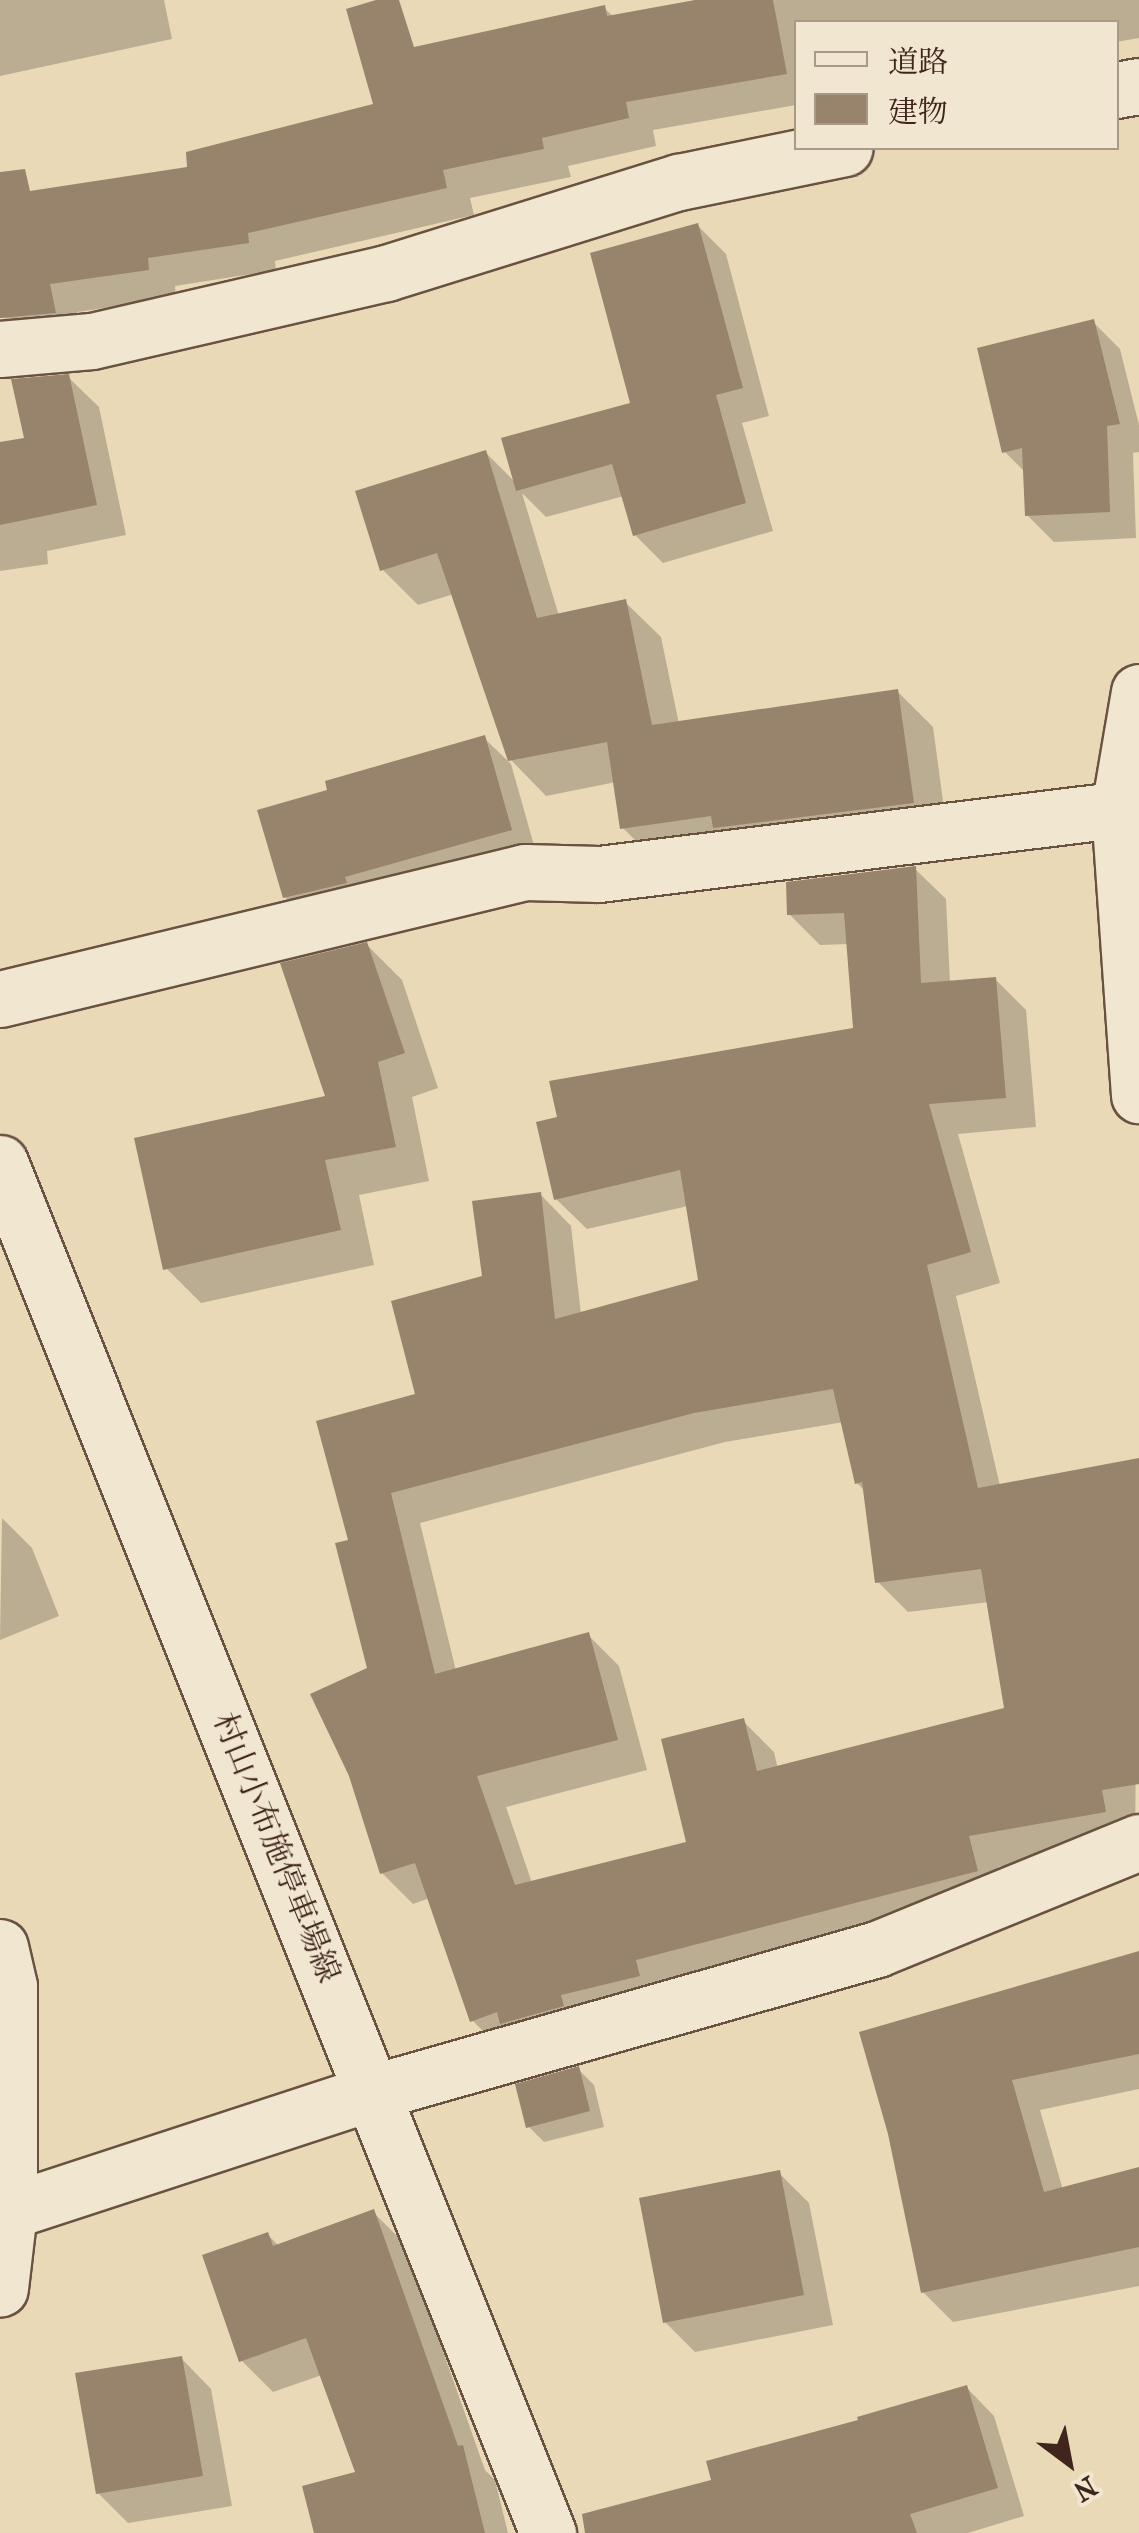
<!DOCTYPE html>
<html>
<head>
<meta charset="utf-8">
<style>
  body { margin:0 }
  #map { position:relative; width:1139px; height:2533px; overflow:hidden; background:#ead9b6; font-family:"IM FELL French Canon","Noto Serif JP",serif }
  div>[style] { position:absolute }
  .shadow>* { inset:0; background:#0003 }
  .building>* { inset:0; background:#98836c }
  .roads { filter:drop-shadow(2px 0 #6a5242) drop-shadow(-2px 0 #6a5242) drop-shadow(0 2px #6a5242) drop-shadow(0 -2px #6a5242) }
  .street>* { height:55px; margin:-27.5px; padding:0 27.5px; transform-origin:27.5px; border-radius:27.5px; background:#f1e6d0 }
  .secondary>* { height:55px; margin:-27.5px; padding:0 27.5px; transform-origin:27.5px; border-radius:27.5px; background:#f1e6d0 }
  span { translate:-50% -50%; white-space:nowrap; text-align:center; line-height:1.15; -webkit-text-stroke:8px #f1e6d0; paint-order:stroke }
  .street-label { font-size:32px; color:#3f251b }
  .legend { position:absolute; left:794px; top:20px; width:325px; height:130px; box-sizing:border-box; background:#f1e6d0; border:2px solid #a98; margin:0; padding:12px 18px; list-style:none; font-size:30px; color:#3f251b }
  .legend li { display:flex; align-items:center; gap:20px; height:50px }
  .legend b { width:50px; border:2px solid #a98 }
  .north { position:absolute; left:1019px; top:2413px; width:100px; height:100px; -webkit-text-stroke:8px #f1e6d0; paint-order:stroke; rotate:148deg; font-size:28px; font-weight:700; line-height:40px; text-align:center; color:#3f251b }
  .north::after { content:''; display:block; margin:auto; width:35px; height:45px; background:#3f251b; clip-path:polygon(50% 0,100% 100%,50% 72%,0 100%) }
</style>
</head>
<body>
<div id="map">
  <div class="shadow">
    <div style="clip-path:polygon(0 0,164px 0,172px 39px,0 76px)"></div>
    <div style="clip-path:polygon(710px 0,1139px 0,1139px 38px,1116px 42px,1116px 22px,796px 22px,796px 105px,653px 130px,656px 146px,568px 166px,571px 177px,470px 198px,474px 215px,275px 261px,276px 270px,175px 286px,176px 298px,77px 312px,83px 340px,0 317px,0 198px,190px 169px,377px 106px,604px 8px,614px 17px)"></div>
    <div style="clip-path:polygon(698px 226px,726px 254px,769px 416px,742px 423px,773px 531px,663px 563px,635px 535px,624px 496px,546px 517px,522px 493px,559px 616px,625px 602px,661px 637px,679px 724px,897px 691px,933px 727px,948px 838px,658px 863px,623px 828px,616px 782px,546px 796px,511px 760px,454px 594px,418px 605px,383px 570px,485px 452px,517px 484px,633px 404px)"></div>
    <div style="clip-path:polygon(1093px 322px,1120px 349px,1139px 425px,1139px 452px,1133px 453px,1136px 538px,1054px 542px,1027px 515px,1026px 473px,1004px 451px)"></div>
    <div style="clip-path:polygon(68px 377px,99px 407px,126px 535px,47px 551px,48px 564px,0 571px,0 444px,27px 440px)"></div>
    <div style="clip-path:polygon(484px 738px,511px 764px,537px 856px,312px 924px,285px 897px,330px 792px)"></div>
    <div style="clip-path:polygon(evenodd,915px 869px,946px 899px,950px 983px,995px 979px,1026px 1010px,1036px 1127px,958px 1134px,1000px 1283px,956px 1296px,1000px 1486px,1139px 1460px,1135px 1842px,998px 1867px,1007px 1901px,503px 2051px,472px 2020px,430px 1898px,413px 1904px,382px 1873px,370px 1669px,351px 1542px,418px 1396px,485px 1277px,541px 1195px,571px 1226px,581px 1314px,701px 1282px,688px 1206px,587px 1229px,556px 1199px,856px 1030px,849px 944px,820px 945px,789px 914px,915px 869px,844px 1422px,857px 1483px,865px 1491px,878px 1582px,908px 1612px,989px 1602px,1007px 1709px,778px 1769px,774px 1752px,743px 1721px,689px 1844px,532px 1883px,506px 1807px,647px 1770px,619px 1666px,588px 1635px,456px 1671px,420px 1523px,725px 1442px,844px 1422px)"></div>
    <div style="clip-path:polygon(367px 945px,402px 980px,438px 1088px,412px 1097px,429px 1181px,359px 1195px,374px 1265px,201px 1303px,166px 1268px,328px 1097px)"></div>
    <div style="clip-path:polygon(2px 1518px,32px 1548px,59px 1616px,0 1640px)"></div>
    <div style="clip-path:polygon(1139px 1953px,1139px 2089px,1040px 2110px,1063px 2190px,1139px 2170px,1139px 2286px,953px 2322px,923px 2292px,890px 2133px)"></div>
    <div style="clip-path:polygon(578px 2069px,594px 2085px,604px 2127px,544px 2142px,528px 2126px)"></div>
    <div style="clip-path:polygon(779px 2173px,809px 2203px,833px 2325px,695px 2352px,665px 2322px)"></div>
    <div style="clip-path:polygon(373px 2212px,405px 2244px,485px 2470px,495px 2480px,508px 2533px,316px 2533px,358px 2474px,322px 2375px,273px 2392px,241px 2360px,268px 2235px,279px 2246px)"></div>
    <div style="clip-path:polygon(181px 2358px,211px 2389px,232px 2506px,128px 2523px,98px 2493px)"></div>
    <div style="clip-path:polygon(966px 2387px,994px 2416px,1024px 2516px,968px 2533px,653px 2533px,714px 2482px,862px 2422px)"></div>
  </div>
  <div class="building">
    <div style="clip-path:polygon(376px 0,399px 0,414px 47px,605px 5px,607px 16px,695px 0,773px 0,787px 74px,626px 102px,629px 118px,542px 138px,544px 149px,443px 170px,447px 188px,248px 233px,249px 243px,148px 258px,149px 270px,50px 284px,56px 313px,0 318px,0 172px,25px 169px,30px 191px,187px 167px,186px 152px,373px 104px,346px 9px)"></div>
    <div style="clip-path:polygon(698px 223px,743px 388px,716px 395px,746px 503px,633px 536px,612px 464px,516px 491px,501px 438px,630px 403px,590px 253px)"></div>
    <div style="clip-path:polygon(1094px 319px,1120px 424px,1107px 426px,1110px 512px,1025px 516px,1022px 448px,1002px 453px,977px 348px)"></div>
    <div style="clip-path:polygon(69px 374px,97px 505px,0 525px,0 442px,24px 438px,11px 379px)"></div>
    <div style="clip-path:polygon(486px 450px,537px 618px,626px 599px,652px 725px,898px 689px,914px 803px,713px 828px,711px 816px,620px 829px,607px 742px,508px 761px,437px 553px,380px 571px,355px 491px)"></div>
    <div style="clip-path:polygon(485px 735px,512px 830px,345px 877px,347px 883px,283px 898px,257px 810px,327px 790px,325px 781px)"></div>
    <div style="clip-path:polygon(evenodd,916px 866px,921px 983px,996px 977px,1006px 1098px,929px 1104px,971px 1252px,927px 1265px,978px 1488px,1139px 1458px,1139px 1784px,1102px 1790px,1106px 1812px,969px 1836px,978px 1871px,636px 1960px,640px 1976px,561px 1995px,564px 2006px,500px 2024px,497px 2012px,470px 2022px,415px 1863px,380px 1874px,349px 1776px,310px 1694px,367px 1668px,335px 1543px,348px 1540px,316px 1421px,415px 1394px,391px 1301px,482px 1276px,472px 1201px,541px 1192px,555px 1319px,698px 1280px,680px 1170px,554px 1200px,536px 1122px,557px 1117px,549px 1081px,853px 1028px,844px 913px,787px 915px,786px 882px,916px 866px,833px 1389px,855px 1484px,862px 1482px,875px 1583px,981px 1569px,1004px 1708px,757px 1771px,744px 1718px,661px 1739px,686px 1842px,515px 1885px,477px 1776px,618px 1740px,589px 1632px,435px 1674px,391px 1493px,694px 1413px,833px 1389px)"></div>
    <div style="clip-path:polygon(367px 942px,405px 1053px,378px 1062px,396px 1147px,325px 1160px,341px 1230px,163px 1270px,134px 1138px,325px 1096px,280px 963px)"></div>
    <div style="clip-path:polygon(1139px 1951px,1139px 2054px,1012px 2080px,1044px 2192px,1139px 2167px,1139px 2247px,921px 2293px,888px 2134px,859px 2032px)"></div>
    <div style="clip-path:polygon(579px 2066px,590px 2111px,526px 2128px,515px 2084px)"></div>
    <div style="clip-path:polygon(780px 2170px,804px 2295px,663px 2323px,639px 2198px)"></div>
    <div style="clip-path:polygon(374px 2209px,458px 2446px,463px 2445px,485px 2533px,314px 2533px,302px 2486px,355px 2472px,306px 2338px,239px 2362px,202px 2255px,268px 2232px,273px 2246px)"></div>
    <div style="clip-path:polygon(182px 2356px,203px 2476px,96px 2494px,75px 2373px)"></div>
    <div style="clip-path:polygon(967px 2385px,998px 2488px,910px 2514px,917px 2533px,585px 2533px,582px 2514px,711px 2480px,706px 2461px,858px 2420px,857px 2417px)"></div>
  </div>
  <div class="roads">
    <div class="street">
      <div style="left:1116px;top:90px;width:23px;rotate:-10deg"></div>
      <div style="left:0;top:349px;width:92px;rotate:-5deg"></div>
      <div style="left:92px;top:341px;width:302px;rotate:-13deg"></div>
      <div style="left:386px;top:273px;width:307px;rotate:-17.3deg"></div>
      <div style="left:679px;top:182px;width:169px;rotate:-11.6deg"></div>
      <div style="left:1139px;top:692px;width:119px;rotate:99.7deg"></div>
      <div style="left:1119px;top:809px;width:287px;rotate:86deg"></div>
      <div style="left:0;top:999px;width:540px;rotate:-13.6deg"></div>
      <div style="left:525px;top:872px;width:74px;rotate:1.5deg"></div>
      <div style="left:599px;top:874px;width:544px;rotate:-7.07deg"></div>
      <div style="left:0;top:1947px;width:40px;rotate:77deg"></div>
      <div style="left:9px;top:1986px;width:225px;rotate:90deg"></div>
      <div style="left:9px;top:2211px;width:78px;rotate:96.7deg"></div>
      <div style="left:0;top:2214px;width:393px;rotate:-18.1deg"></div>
      <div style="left:374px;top:2092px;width:523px;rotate:-15.87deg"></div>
      <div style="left:877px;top:1949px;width:283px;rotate:-22.2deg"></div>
    </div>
    <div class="secondary">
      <div style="left:0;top:1163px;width:1476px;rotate:68.2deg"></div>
    </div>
  </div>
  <div class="street-label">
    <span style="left:276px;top:1848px;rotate:68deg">村山小布施停車場線</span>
  </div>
  <ul class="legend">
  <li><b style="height:12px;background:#f1e6d0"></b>道路</li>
  <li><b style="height:28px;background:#98836c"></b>建物</li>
  </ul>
  <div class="north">N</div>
</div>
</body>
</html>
